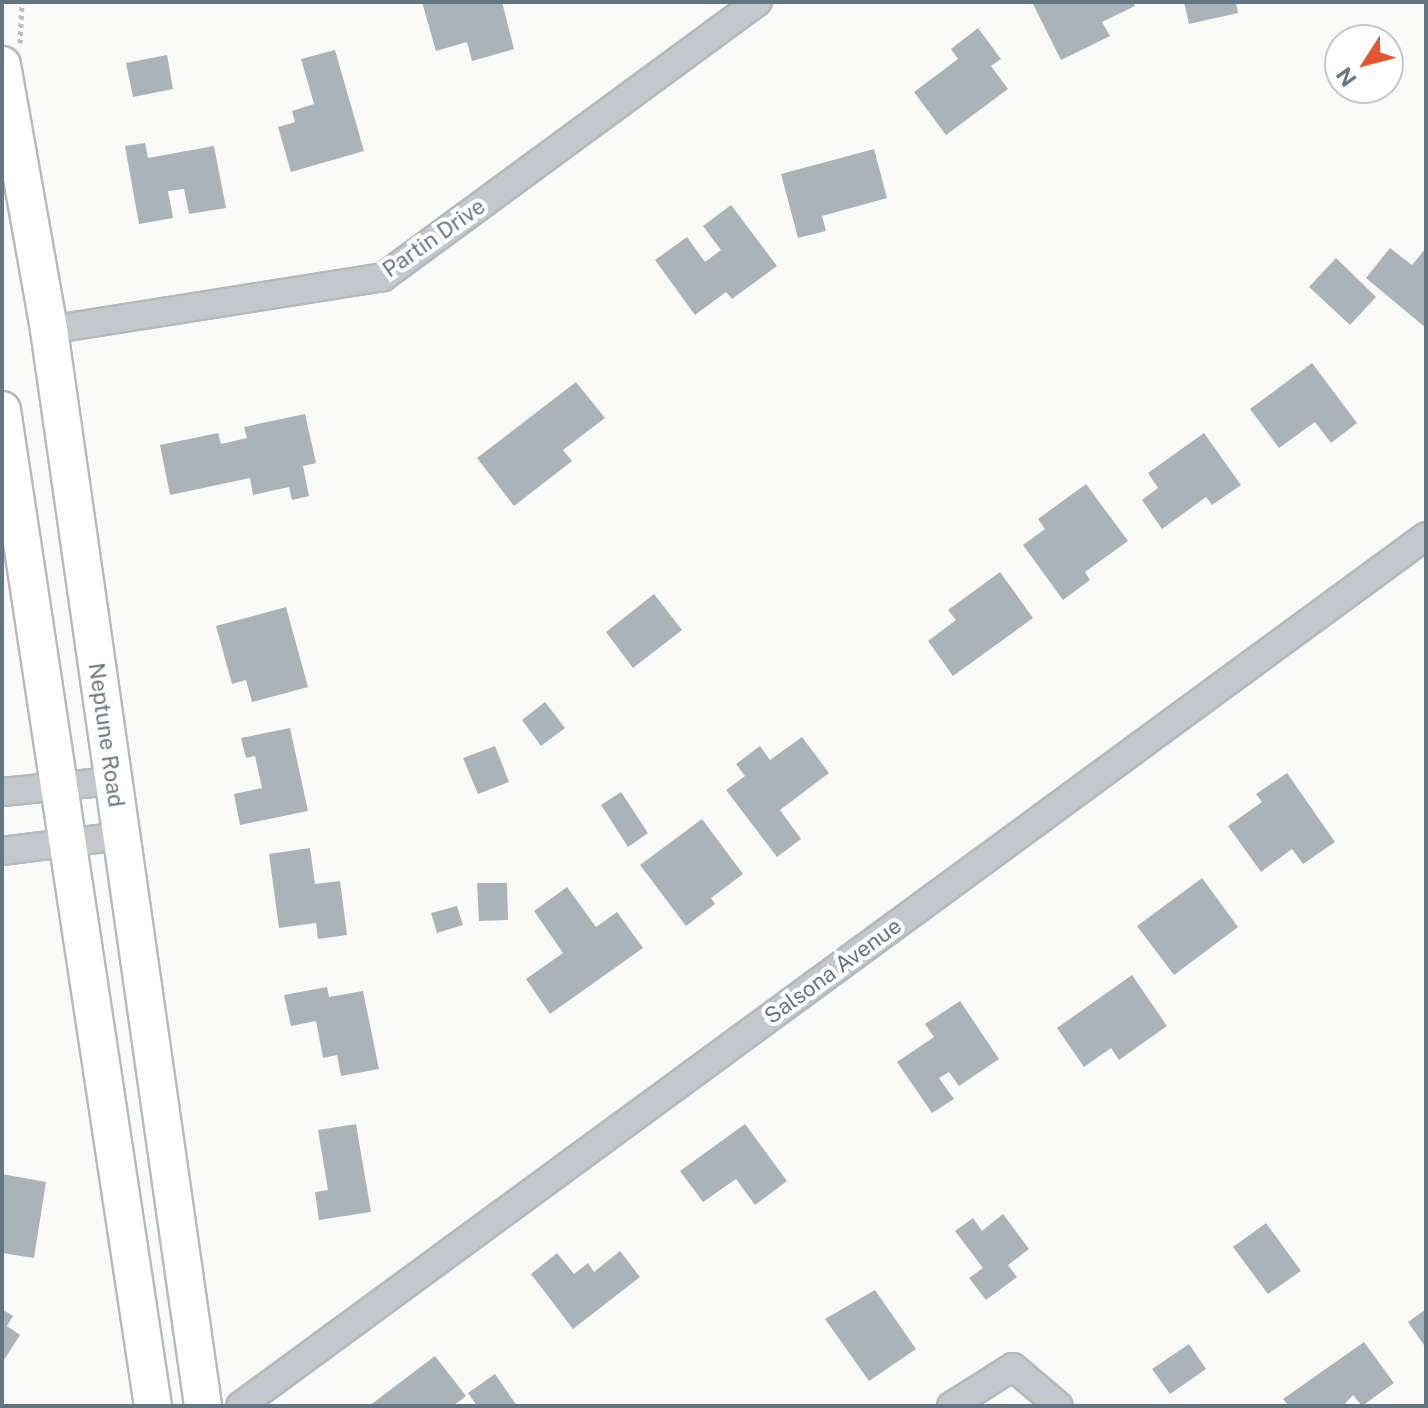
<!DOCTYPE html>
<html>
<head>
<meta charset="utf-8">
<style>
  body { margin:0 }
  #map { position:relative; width:1428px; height:1408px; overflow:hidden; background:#fafaf8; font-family:"Public Sans",sans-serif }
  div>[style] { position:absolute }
  .building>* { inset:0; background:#aab3b9 }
  .path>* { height:5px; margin-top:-2.5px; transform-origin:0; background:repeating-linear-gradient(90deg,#bbbfc2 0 4px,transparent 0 8px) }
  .roads { filter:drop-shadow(2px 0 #b3babf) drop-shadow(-2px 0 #b3babf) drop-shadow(0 2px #b3babf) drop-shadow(0 -2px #b3babf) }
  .minor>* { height:26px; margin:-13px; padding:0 13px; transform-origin:13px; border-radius:13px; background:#c3c8cc }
  .secondary>* { height:36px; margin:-18px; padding:0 18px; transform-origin:18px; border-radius:18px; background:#fff }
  span { translate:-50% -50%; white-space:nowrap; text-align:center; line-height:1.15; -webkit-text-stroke:8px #fff; paint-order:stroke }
  .street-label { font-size:22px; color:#657683 }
  .frame { position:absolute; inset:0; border:4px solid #657683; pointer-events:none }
  .north { position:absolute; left:1324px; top:24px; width:80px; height:80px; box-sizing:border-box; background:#fff; border:2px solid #c1c8cd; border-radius:50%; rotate:234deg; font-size:22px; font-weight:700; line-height:32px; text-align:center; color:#657683 }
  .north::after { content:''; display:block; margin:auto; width:28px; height:36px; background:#e4572e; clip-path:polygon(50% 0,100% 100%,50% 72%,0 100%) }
</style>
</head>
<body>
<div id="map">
  <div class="building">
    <div style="clip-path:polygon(422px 2px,502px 2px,514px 49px,472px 61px,467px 42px,436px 51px)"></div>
    <div style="clip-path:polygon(1032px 2px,1133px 2px,1135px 6px,1102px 22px,1110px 36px,1061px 60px)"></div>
    <div style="clip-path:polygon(1184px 2px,1236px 2px,1238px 13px,1189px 24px)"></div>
    <div style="clip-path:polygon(978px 28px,1001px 59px,991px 66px,1008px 89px,946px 135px,914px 92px,958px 59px,951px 49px)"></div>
    <div style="clip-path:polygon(335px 50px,364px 151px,291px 172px,278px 127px,295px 122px,292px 111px,314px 104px,301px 59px)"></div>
    <div style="clip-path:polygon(167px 55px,173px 89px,133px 97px,126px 63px)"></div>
    <div style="clip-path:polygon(145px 143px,148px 158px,214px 146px,226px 208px,189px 214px,184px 189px,168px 191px,173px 218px,139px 224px,125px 146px)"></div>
    <div style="clip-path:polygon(874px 149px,887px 198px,822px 216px,826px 231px,798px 238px,781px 174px)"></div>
    <div style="clip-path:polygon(731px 205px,777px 266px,732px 299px,726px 292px,695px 315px,655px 260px,687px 237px,705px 262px,721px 250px,703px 226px)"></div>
    <div style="clip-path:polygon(1390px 248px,1412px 265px,1426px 248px,1426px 328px,1366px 278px)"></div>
    <div style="clip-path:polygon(1336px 258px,1376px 297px,1350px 325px,1309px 287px)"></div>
    <div style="clip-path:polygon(1312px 363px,1357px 423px,1331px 443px,1315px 422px,1279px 448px,1250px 409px)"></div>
    <div style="clip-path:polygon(576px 382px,605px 418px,563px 450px,572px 461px,514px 506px,477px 458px)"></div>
    <div style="clip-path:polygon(305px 414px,316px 463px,303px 466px,309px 496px,292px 500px,289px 487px,253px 495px,250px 478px,170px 495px,160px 445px,218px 433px,221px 444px,247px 438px,244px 427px)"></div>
    <div style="clip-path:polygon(1204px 433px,1241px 485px,1212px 505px,1206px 497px,1162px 529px,1142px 500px,1158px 488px,1148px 473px)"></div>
    <div style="clip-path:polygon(1086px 484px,1128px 541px,1085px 572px,1090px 580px,1063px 600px,1023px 545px,1045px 529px,1038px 519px)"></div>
    <div style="clip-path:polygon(1000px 572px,1033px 618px,953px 676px,928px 641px,956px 620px,948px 610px)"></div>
    <div style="clip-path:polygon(654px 594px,682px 630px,633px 668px,606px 632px)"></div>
    <div style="clip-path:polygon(286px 607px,308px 687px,252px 702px,246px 680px,232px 684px,216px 626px)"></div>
    <div style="clip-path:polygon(545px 702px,565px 728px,541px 746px,522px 720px)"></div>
    <div style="clip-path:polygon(290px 728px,308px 811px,240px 825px,234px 794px,262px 788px,255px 756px,246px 758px,241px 738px)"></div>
    <div style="clip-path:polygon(802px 737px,829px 773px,780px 810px,801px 839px,777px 857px,726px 790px,745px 776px,736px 764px,760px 746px,770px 760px)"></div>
    <div style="clip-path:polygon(495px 746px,509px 782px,478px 794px,463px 758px)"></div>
    <div style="clip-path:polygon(1287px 773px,1335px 842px,1303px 864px,1292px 849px,1261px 872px,1228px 826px,1262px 802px,1256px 794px)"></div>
    <div style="clip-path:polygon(621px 792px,648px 833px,628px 847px,601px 805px)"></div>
    <div style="clip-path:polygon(702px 819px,743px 874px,711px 898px,715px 904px,686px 926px,640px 865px)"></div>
    <div style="clip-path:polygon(310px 848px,315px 884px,340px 881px,347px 935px,318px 939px,316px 923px,279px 928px,269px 854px)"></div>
    <div style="clip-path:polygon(1202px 878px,1238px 927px,1174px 975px,1137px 926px)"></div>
    <div style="clip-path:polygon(477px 883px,507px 883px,508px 920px,479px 921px)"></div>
    <div style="clip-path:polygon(567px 887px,596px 927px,617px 912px,643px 948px,550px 1014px,526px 979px,563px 953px,534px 911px)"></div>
    <div style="clip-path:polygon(457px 906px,463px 925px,437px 933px,431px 913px)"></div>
    <div style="clip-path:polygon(1132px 975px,1167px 1026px,1119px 1060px,1111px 1048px,1084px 1067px,1057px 1028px)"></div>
    <div style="clip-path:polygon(327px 987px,329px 997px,363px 991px,379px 1069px,341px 1076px,337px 1055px,323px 1058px,316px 1021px,291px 1026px,284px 995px)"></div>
    <div style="clip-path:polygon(960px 1001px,999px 1059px,959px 1086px,949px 1072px,939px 1078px,954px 1099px,932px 1113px,897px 1062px,934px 1037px,925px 1024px)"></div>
    <div style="clip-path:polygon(356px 1124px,371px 1212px,319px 1220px,315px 1192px,328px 1190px,318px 1130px)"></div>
    <div style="clip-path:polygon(745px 1124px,787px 1181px,755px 1205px,736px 1179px,703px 1202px,680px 1171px)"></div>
    <div style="clip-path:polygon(2px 1174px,46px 1182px,34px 1258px,2px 1253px)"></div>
    <div style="clip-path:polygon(1003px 1214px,1029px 1249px,1008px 1265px,1017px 1277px,986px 1300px,969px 1278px,983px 1268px,955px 1231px,973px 1218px,982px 1231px)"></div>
    <div style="clip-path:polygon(1266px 1223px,1301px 1271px,1268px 1294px,1233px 1247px)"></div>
    <div style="clip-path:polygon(620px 1251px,640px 1277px,573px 1329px,531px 1274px,557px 1253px,574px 1274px,588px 1263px,594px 1272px)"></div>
    <div style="clip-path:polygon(875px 1290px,916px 1349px,869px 1381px,825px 1319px)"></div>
    <div style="clip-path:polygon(2px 1309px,13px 1316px,7px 1326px,20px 1335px,2px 1363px)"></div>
    <div style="clip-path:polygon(1426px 1309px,1426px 1348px,1408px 1322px)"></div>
    <div style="clip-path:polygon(1364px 1342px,1394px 1383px,1362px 1406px,1353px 1395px,1343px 1406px,1289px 1406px,1283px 1399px)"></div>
    <div style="clip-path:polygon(1189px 1344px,1206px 1369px,1170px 1394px,1152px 1369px)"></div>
    <div style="clip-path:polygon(435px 1356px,466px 1396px,453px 1406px,369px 1406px)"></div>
    <div style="clip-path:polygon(495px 1374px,517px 1406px,477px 1406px,468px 1393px)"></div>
  </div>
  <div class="path">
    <div style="left:20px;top:43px;width:41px;rotate:-87.2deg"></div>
  </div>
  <div class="roads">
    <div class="minor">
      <div style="left:49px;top:330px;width:338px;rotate:-9deg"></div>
      <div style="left:383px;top:277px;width:465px;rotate:-36.3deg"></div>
      <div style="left:2px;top:792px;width:111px;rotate:-5.7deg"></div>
      <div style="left:2px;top:851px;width:119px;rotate:-7.2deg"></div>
      <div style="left:240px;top:1406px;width:1471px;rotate:-36.26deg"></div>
      <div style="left:951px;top:1406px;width:73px;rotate:-32.2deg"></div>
      <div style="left:1013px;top:1367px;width:60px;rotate:40.3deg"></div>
    </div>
    <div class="secondary">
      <div style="left:2px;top:65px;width:269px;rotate:79.9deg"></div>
      <div style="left:49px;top:330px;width:1087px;rotate:81.85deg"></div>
      <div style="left:2px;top:410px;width:1007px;rotate:81.38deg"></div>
    </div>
  </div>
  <div class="street-label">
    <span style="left:434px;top:238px;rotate:-35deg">Partin Drive</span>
    <span style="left:106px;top:735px;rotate:82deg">Neptune Road</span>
    <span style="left:833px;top:971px;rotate:-36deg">Salsona Avenue</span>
  </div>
  <div class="frame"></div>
  <div class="north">N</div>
</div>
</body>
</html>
